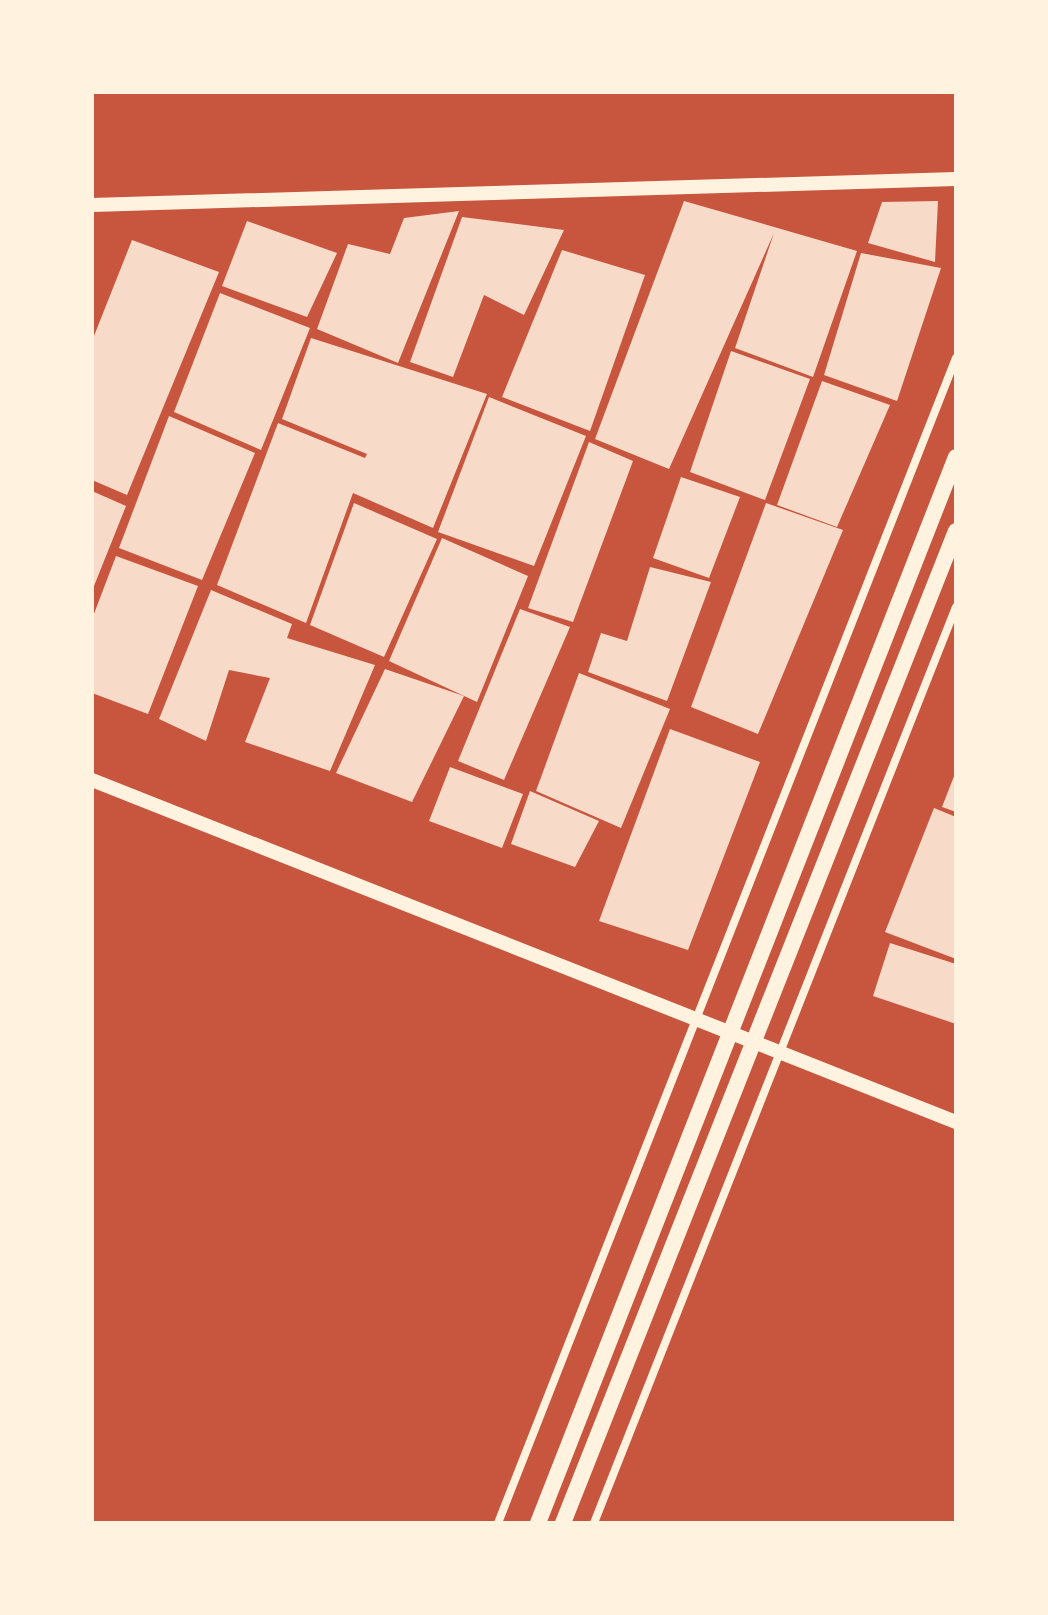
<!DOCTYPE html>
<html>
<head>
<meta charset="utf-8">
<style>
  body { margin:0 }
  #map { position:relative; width:1048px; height:1615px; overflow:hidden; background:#c8553d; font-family:Ubuntu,sans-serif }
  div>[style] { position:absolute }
  .building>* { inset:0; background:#f7dbc8 }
  .minor>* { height:8px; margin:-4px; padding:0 4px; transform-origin:4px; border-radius:4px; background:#fff3e0 }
  .tertiary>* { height:14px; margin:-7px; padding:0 7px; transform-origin:7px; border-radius:7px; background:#fff3e0 }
  .secondary>* { height:16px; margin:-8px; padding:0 8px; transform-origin:8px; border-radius:8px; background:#fff3e0 }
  span { translate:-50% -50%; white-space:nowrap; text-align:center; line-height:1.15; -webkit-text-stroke:6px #fff3e0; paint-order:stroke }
  .frame { position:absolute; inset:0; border:94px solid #fff3e0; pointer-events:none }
</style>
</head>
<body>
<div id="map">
  <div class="building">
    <div style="clip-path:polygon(684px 201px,857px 251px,813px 377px,735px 348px,774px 233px,669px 469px,595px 439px)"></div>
    <div style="clip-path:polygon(938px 201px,935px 262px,868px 243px,882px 202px)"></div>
    <div style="clip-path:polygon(459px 211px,398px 363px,317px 329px,348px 244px,390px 254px,404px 218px)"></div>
    <div style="clip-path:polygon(462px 217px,564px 230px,524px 315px,484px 295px,453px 377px,410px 362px)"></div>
    <div style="clip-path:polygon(247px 221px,337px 253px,307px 317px,222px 286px)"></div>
    <div style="clip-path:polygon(132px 240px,219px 272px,127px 495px,92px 480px,92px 341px)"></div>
    <div style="clip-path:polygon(562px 250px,645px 275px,590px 431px,502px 397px)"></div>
    <div style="clip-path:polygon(861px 253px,941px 268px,897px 401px,824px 375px)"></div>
    <div style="clip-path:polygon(220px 293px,310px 328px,261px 450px,174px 412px)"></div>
    <div style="clip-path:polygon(311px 338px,487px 394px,433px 528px,353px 493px,306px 623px,217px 585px,278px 423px,365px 458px,367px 454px,282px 419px)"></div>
    <div style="clip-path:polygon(731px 351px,810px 379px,765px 500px,690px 472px)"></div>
    <div style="clip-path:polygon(822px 381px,890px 405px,837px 527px,777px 505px)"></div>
    <div style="clip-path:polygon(489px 397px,586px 436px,534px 566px,438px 532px)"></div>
    <div style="clip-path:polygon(169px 416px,255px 453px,202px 580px,119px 548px)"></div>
    <div style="clip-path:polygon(589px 442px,633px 461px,573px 622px,528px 608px)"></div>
    <div style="clip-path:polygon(681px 477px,740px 497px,709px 578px,653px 558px)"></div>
    <div style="clip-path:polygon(92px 491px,126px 506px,92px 591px)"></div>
    <div style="clip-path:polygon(354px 503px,437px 539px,384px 657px,310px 625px)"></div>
    <div style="clip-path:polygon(766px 503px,843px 530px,758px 734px,691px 707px)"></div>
    <div style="clip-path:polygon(442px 538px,528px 576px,477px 702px,389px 661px)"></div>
    <div style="clip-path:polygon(116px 556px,198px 586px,148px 714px,92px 693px,92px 619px)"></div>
    <div style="clip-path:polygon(650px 567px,711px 582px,667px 701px,588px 672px,601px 633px,627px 641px)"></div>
    <div style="clip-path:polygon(211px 590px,292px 624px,287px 638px,375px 665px,330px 771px,245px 742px,270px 678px,229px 670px,206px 741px,159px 719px)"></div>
    <div style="clip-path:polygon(520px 609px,570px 627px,504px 780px,458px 761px)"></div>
    <div style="clip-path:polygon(385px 669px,464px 696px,412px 802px,336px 773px)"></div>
    <div style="clip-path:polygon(579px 673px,670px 709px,621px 828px,536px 791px)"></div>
    <div style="clip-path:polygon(670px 729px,760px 762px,688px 950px,599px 921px)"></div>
    <div style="clip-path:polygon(450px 767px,523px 794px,502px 848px,429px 821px)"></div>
    <div style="clip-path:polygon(956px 771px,956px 812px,942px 807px)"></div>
    <div style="clip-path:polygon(530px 791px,599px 821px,575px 867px,511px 844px)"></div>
    <div style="clip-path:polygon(934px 808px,956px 817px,956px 959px,885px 932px)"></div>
    <div style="clip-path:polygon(890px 943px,956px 964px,956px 1024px,873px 996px)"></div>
  </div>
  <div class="minor">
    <div style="left:498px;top:1523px;width:1252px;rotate:-68.54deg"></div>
    <div style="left:594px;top:1523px;width:985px;rotate:-68.44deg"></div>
  </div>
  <div class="tertiary">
    <div style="left:92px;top:205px;width:864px;rotate:-1.72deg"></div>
    <div style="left:92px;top:780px;width:929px;rotate:21.6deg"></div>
  </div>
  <div class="secondary">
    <div style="left:538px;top:1523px;width:1145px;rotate:-68.59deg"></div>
    <div style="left:563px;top:1523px;width:1067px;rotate:-68.39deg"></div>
  </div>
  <div class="frame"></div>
</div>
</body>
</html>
